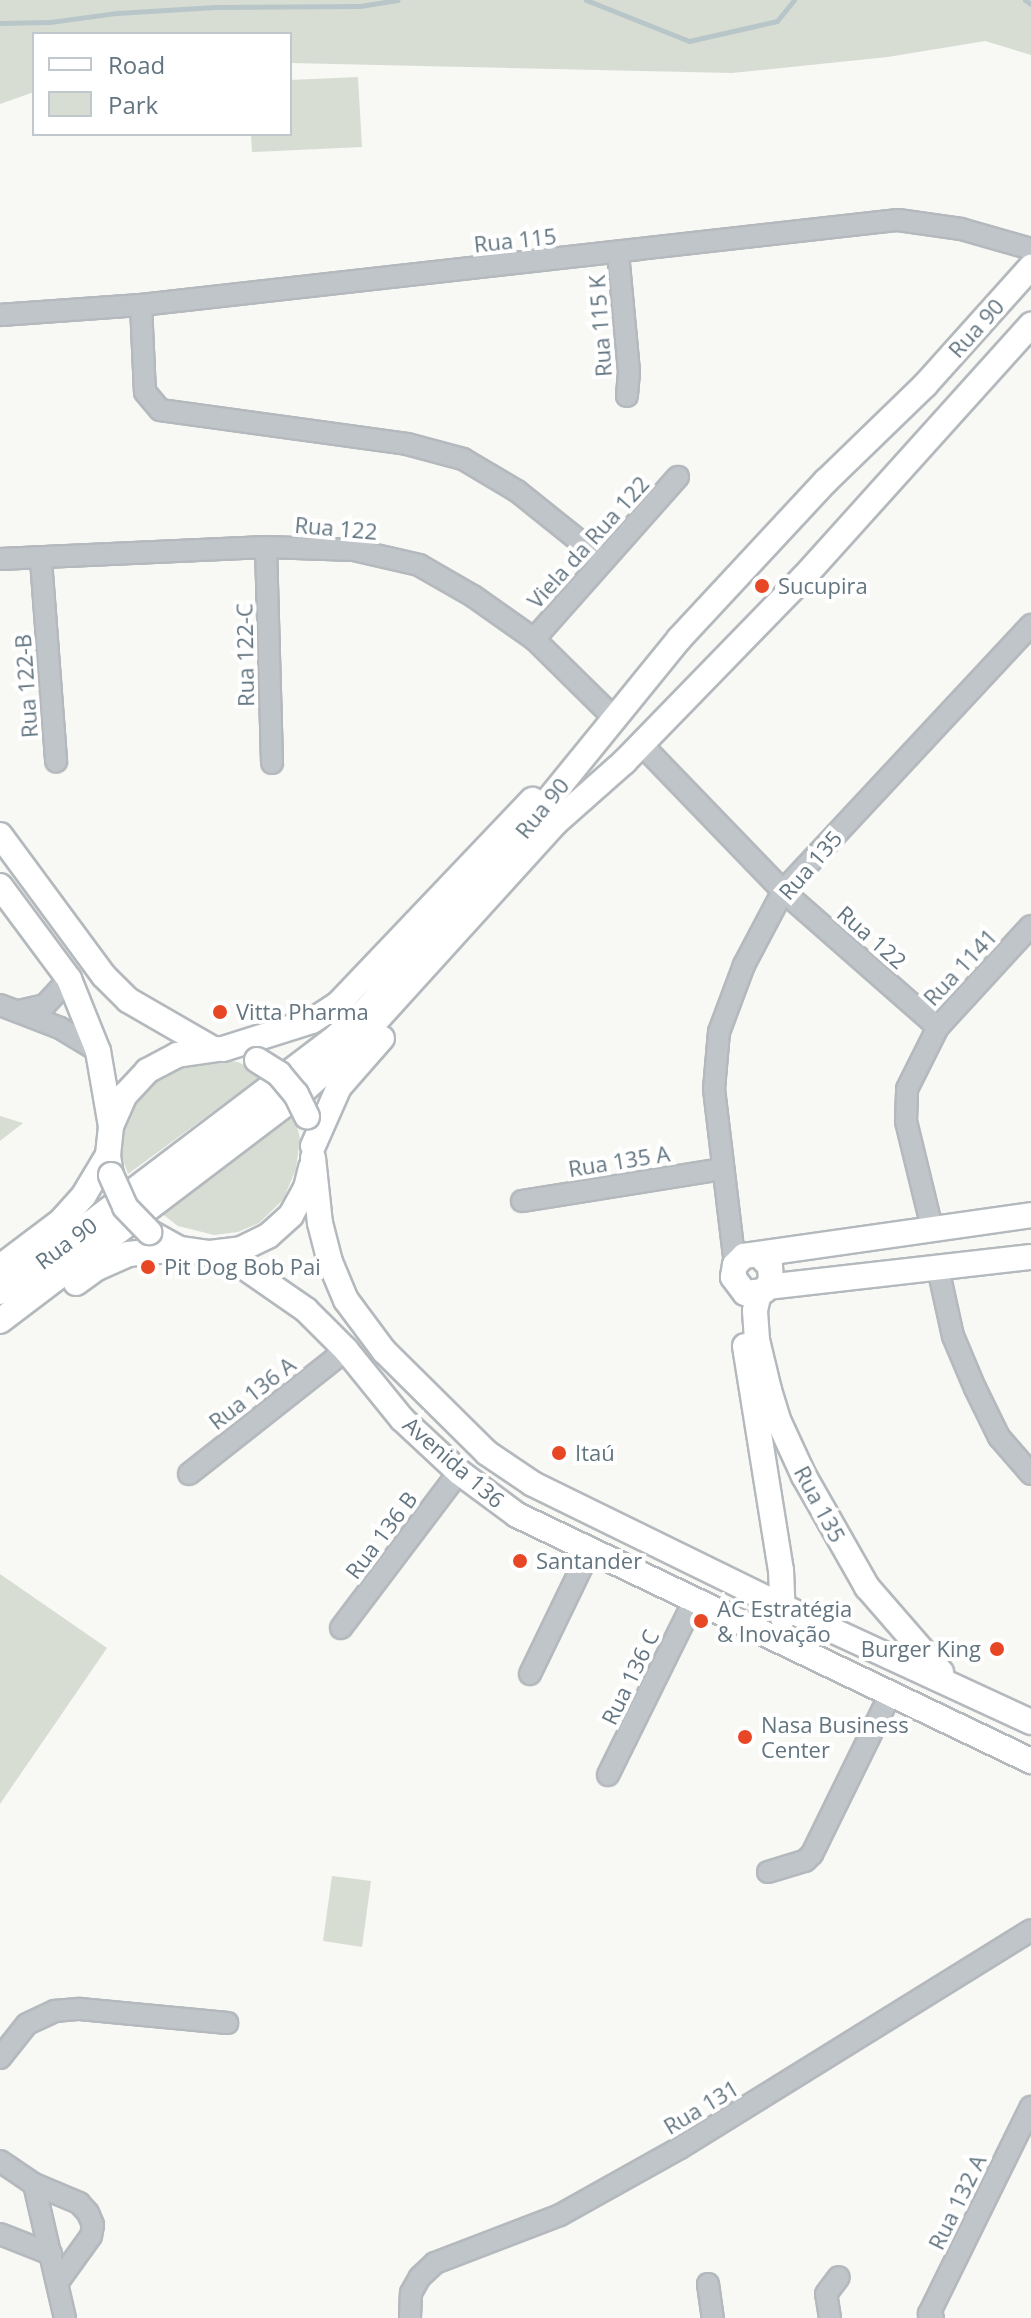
<!DOCTYPE html>
<html>
<head>
<meta charset="utf-8">
<style>
  body { margin:0 }
  #map { position:relative; width:1031px; height:2318px; overflow:hidden; background:#f8f8f5; font-family:"Open Sans",sans-serif }
  div>[style] { position:absolute }
  .green>* { inset:0; background:#d8ddd4 }
  .stream>* { height:5px; margin:-2.5px; padding:0 2.5px; transform-origin:2.5px; border-radius:2.5px; background:#b8c6c9 }
  .roads { filter:drop-shadow(2px 0 #b4b9bd) drop-shadow(-2px 0 #b4b9bd) drop-shadow(0 2px #b4b9bd) drop-shadow(0 -2px #b4b9bd) }
  .minor>* { height:20px; margin:-10px; padding:0 10px; transform-origin:10px; border-radius:10px; background:#c0c5c9 }
  .major>* { height:24px; margin:-12px; padding:0 12px; transform-origin:12px; border-radius:12px; background:#fff }
  .bridges { filter:drop-shadow(2px 0 #b4b9bd) drop-shadow(-2px 0 #b4b9bd) drop-shadow(0 2px #b4b9bd) drop-shadow(0 -2px #b4b9bd) }
  .major-bridge>* { height:24px; margin:-12px; padding:0 12px; transform-origin:12px; border-radius:12px; background:#fff }
  .dots>* { width:22px; height:22px; translate:-50% -50%; box-sizing:border-box; border:4px solid #fff; border-radius:50% }
  span { translate:-50% -50%; white-space:nowrap; text-align:center; line-height:1.15; -webkit-text-stroke:8px #fff; paint-order:stroke }
  .street-label { font-size:22px; color:#627581 }
  .poi-label { font-size:22px; color:#627581 }
  .left { translate:0 -50%; text-align:left }
  .right { translate:-100% -50%; text-align:right }
  .legend { position:absolute; left:32px; top:32px; width:260px; height:104px; box-sizing:border-box; background:#fff; border:2px solid #c0c8cd; margin:0; padding:10px 14px; list-style:none; font-size:24px; color:#627581 }
  .legend li { display:flex; align-items:center; gap:16px; height:40px }
  .legend b { width:40px; border:2px solid #c0c8cd }
</style>
</head>
<body>
<div id="map">
  <div class="green">
    <div style="clip-path:polygon(0 0,1031px 0,1031px 55px,985px 41px,888px 57px,732px 73px,290px 63px,290px 34px,34px 34px,34px 92px,0 104px)"></div>
    <div style="clip-path:polygon(358px 77px,362px 147px,252px 152px,251px 134px,290px 134px,290px 80px)"></div>
    <div style="clip-path:polygon(209px 1058px,238px 1062px,263px 1075px,128px 1174px,121px 1154px,121px 1124px,138px 1091px,163px 1071px)"></div>
    <div style="clip-path:polygon(294px 1115px,300px 1138px,296px 1169px,283px 1200px,259px 1223px,238px 1232px,214px 1235px,178px 1226px,161px 1213px)"></div>
    <div style="clip-path:polygon(0 1116px,23px 1123px,0 1141px)"></div>
    <div style="clip-path:polygon(0 1574px,107px 1648px,0 1804px)"></div>
    <div style="clip-path:polygon(332px 1876px,371px 1881px,362px 1947px,323px 1941px)"></div>
  </div>
  <div class="stream">
    <div style="left:586px;top:0;width:111px;rotate:21.7deg"></div>
    <div style="left:689px;top:41px;width:90px;rotate:-12.8deg"></div>
    <div style="left:777px;top:21px;width:27px;rotate:-51deg"></div>
    <div style="left:1025px;top:0;width:7px;rotate:34deg"></div>
    <div style="left:0;top:23px;width:50px;rotate:-1.1deg"></div>
    <div style="left:50px;top:22px;width:68px;rotate:-7.7deg"></div>
    <div style="left:117px;top:13px;width:98px;rotate:-3.5deg"></div>
    <div style="left:215px;top:7px;width:145px;rotate:-0.4deg"></div>
    <div style="left:360px;top:6px;width:38px;rotate:-9deg"></div>
  </div>
  <div class="roads">
    <div class="minor">
      <div style="left:618px;top:253px;width:120px;rotate:84.7deg"></div>
      <div style="left:629px;top:372px;width:24px;rotate:95deg"></div>
      <div style="left:141px;top:305px;width:87px;rotate:87.4deg"></div>
      <div style="left:145px;top:392px;width:23px;rotate:50deg"></div>
      <div style="left:160px;top:410px;width:249px;rotate:7.8deg"></div>
      <div style="left:407px;top:444px;width:58px;rotate:15deg"></div>
      <div style="left:463px;top:459px;width:63px;rotate:30.7deg"></div>
      <div style="left:517px;top:491px;width:109px;rotate:38.7deg"></div>
      <div style="left:0;top:315px;width:141px;rotate:-4.1deg"></div>
      <div style="left:141px;top:305px;width:762px;rotate:-6.41deg"></div>
      <div style="left:898px;top:220px;width:64px;rotate:8.1deg"></div>
      <div style="left:961px;top:229px;width:73px;rotate:15.9deg"></div>
      <div style="left:266px;top:547px;width:216px;rotate:88.4deg"></div>
      <div style="left:0;top:559px;width:266px;rotate:-2.6deg"></div>
      <div style="left:266px;top:547px;width:88px;rotate:2deg"></div>
      <div style="left:354px;top:550px;width:67px;rotate:13deg"></div>
      <div style="left:419px;top:565px;width:62px;rotate:29.9deg"></div>
      <div style="left:473px;top:596px;width:75px;rotate:35.2deg"></div>
      <div style="left:534px;top:639px;width:111px;rotate:44.6deg"></div>
      <div style="left:41px;top:560px;width:202px;rotate:85.7deg"></div>
      <div style="left:534px;top:639px;width:217px;rotate:-48.4deg"></div>
      <div style="left:642px;top:745px;width:203px;rotate:46deg"></div>
      <div style="left:783px;top:891px;width:206px;rotate:41.3deg"></div>
      <div style="left:0;top:1005px;width:64px;rotate:21deg"></div>
      <div style="left:60px;top:1028px;width:44px;rotate:31.2deg"></div>
      <div style="left:19px;top:1011px;width:27px;rotate:-13deg"></div>
      <div style="left:45px;top:1005px;width:35px;rotate:-47deg"></div>
      <div style="left:522px;top:1201px;width:203px;rotate:-9.1deg"></div>
      <div style="left:932px;top:1228px;width:110px;rotate:-103.7deg"></div>
      <div style="left:906px;top:1121px;width:32px;rotate:-88deg"></div>
      <div style="left:907px;top:1089px;width:69px;rotate:-63.4deg"></div>
      <div style="left:938px;top:1027px;width:137px;rotate:-47.4deg"></div>
      <div style="left:735px;top:1265px;width:177px;rotate:-96.8deg"></div>
      <div style="left:714px;top:1089px;width:57px;rotate:-85deg"></div>
      <div style="left:719px;top:1032px;width:72px;rotate:-69.5deg"></div>
      <div style="left:744px;top:965px;width:84px;rotate:-62.2deg"></div>
      <div style="left:783px;top:891px;width:364px;rotate:-47deg"></div>
      <div style="left:938px;top:1268px;width:70px;rotate:77.6deg"></div>
      <div style="left:953px;top:1336px;width:56px;rotate:67.1deg"></div>
      <div style="left:975px;top:1388px;width:55px;rotate:63.9deg"></div>
      <div style="left:999px;top:1437px;width:49px;rotate:49.1deg"></div>
      <div style="left:189px;top:1474px;width:200px;rotate:-38.3deg"></div>
      <div style="left:341px;top:1628px;width:196px;rotate:-52.9deg"></div>
      <div style="left:530px;top:1674px;width:138px;rotate:-64.2deg"></div>
      <div style="left:608px;top:1775px;width:194px;rotate:-63.7deg"></div>
      <div style="left:768px;top:1872px;width:39px;rotate:-17deg"></div>
      <div style="left:805px;top:1861px;width:10px;rotate:-45deg"></div>
      <div style="left:812px;top:1854px;width:179px;rotate:-63.9deg"></div>
      <div style="left:0;top:2058px;width:43px;rotate:-51.5deg"></div>
      <div style="left:27px;top:2024px;width:31px;rotate:-25deg"></div>
      <div style="left:55px;top:2011px;width:25px;rotate:-5deg"></div>
      <div style="left:80px;top:2009px;width:148px;rotate:5.4deg"></div>
      <div style="left:0;top:2161px;width:41px;rotate:34.1deg"></div>
      <div style="left:34px;top:2184px;width:49px;rotate:22.9deg"></div>
      <div style="left:79px;top:2203px;width:13px;rotate:48deg"></div>
      <div style="left:88px;top:2213px;width:13px;rotate:67deg"></div>
      <div style="left:93px;top:2225px;width:11px;rotate:100deg"></div>
      <div style="left:91px;top:2236px;width:57px;rotate:125.7deg"></div>
      <div style="left:34px;top:2184px;width:138px;rotate:77deg"></div>
      <div style="left:0;top:2234px;width:55px;rotate:21.4deg"></div>
      <div style="left:708px;top:2284px;width:34px;rotate:82deg"></div>
      <div style="left:410px;top:2318px;width:25px;rotate:-88deg"></div>
      <div style="left:411px;top:2293px;width:18px;rotate:-61deg"></div>
      <div style="left:420px;top:2277px;width:21px;rotate:-43deg"></div>
      <div style="left:435px;top:2263px;width:134px;rotate:-21deg"></div>
      <div style="left:560px;top:2215px;width:137px;rotate:-29.2deg"></div>
      <div style="left:680px;top:2148px;width:413px;rotate:-31.8deg"></div>
      <div style="left:830px;top:2318px;width:24px;rotate:-99deg"></div>
      <div style="left:826px;top:2294px;width:21px;rotate:-53deg"></div>
      <div style="left:933px;top:2318px;width:6px;rotate:-135deg"></div>
      <div style="left:929px;top:2314px;width:231px;rotate:-63.8deg"></div>
    </div>
    <div class="major">
      <div style="left:0;top:835px;width:175px;rotate:53.6deg"></div>
      <div style="left:104px;top:976px;width:34px;rotate:45deg"></div>
      <div style="left:128px;top:1000px;width:96px;rotate:30deg"></div>
      <div style="left:0;top:886px;width:116px;rotate:53.4deg"></div>
      <div style="left:69px;top:979px;width:78px;rotate:68.1deg"></div>
      <div style="left:98px;top:1051px;width:76px;rotate:80.2deg"></div>
      <div style="left:223px;top:1049px;width:93px;rotate:-17.5deg"></div>
      <div style="left:312px;top:1021px;width:31px;rotate:-33deg"></div>
      <div style="left:338px;top:1004px;width:282px;rotate:-46.4deg"></div>
      <div style="left:313px;top:1146px;width:64px;rotate:-66.2deg"></div>
      <div style="left:339px;top:1087px;width:65px;rotate:-48.7deg"></div>
      <div style="left:313px;top:1158px;width:65px;rotate:83.9deg"></div>
      <div style="left:320px;top:1223px;width:40px;rotate:75.6deg"></div>
      <div style="left:330px;top:1262px;width:41px;rotate:67.2deg"></div>
      <div style="left:346px;top:1300px;width:64px;rotate:53.3deg"></div>
      <div style="left:384px;top:1351px;width:145px;rotate:44.7deg"></div>
      <div style="left:487px;top:1453px;width:55px;rotate:34deg"></div>
      <div style="left:533px;top:1484px;width:309px;rotate:26.1deg"></div>
      <div style="left:810px;top:1620px;width:243px;rotate:24.8deg"></div>
      <div style="left:111px;top:1175px;width:20px;rotate:-99deg"></div>
      <div style="left:108px;top:1155px;width:29px;rotate:-84deg"></div>
      <div style="left:111px;top:1126px;width:34px;rotate:-66deg"></div>
      <div style="left:125px;top:1095px;width:33px;rotate:-47deg"></div>
      <div style="left:147px;top:1071px;width:34px;rotate:-28deg"></div>
      <div style="left:177px;top:1055px;width:40px;rotate:-8.5deg"></div>
      <div style="left:149px;top:1232px;width:35px;rotate:29deg"></div>
      <div style="left:180px;top:1249px;width:30px;rotate:8deg"></div>
      <div style="left:210px;top:1253px;width:31px;rotate:-7deg"></div>
      <div style="left:241px;top:1249px;width:30px;rotate:-26deg"></div>
      <div style="left:268px;top:1236px;width:31px;rotate:-42deg"></div>
      <div style="left:291px;top:1215px;width:31px;rotate:-61deg"></div>
      <div style="left:306px;top:1188px;width:21px;rotate:-76deg"></div>
      <div style="left:210px;top:1253px;width:37px;rotate:22deg"></div>
      <div style="left:244px;top:1267px;width:75px;rotate:34.7deg"></div>
      <div style="left:306px;top:1310px;width:57px;rotate:45deg"></div>
      <div style="left:346px;top:1350px;width:89px;rotate:50.9deg"></div>
      <div style="left:402px;top:1419px;width:78px;rotate:42.9deg"></div>
      <div style="left:459px;top:1472px;width:72px;rotate:36.6deg"></div>
      <div style="left:517px;top:1515px;width:570px;rotate:25.58deg"></div>
      <div style="left:760px;top:1256px;width:14px;rotate:45deg"></div>
      <div style="left:770px;top:1266px;width:15px;rotate:86deg"></div>
      <div style="left:771px;top:1281px;width:12px;rotate:125deg"></div>
      <div style="left:764px;top:1291px;width:19px;rotate:174deg"></div>
      <div style="left:745px;top:1293px;width:20px;rotate:-127deg"></div>
      <div style="left:733px;top:1277px;width:12px;rotate:-81deg"></div>
      <div style="left:735px;top:1265px;width:13px;rotate:-45deg"></div>
      <div style="left:744px;top:1256px;width:290px;rotate:-8.1deg"></div>
      <div style="left:0;top:1267px;width:75px;rotate:-36.9deg"></div>
      <div style="left:60px;top:1222px;width:36px;rotate:-48deg"></div>
      <div style="left:84px;top:1195px;width:47px;rotate:-59deg"></div>
      <div style="left:76px;top:1283px;width:26px;rotate:-36deg"></div>
      <div style="left:97px;top:1268px;width:34px;rotate:-24deg"></div>
      <div style="left:128px;top:1254px;width:51px;rotate:-5.6deg"></div>
      <div style="left:767px;top:1287px;width:266px;rotate:-6.5deg"></div>
      <div style="left:0;top:1292px;width:423px;rotate:-37.2deg"></div>
      <div style="left:337px;top:1036px;width:39px;rotate:-42deg"></div>
      <div style="left:366px;top:1010px;width:217px;rotate:-48.5deg"></div>
      <div style="left:510px;top:847px;width:268px;rotate:-50.9deg"></div>
      <div style="left:679px;top:639px;width:216px;rotate:-47.1deg"></div>
      <div style="left:826px;top:481px;width:138px;rotate:-44.1deg"></div>
      <div style="left:925px;top:385px;width:159px;rotate:-48.1deg"></div>
      <div style="left:759px;top:1293px;width:18px;rotate:103deg"></div>
      <div style="left:755px;top:1311px;width:29px;rotate:86deg"></div>
      <div style="left:757px;top:1340px;width:51px;rotate:76.5deg"></div>
      <div style="left:769px;top:1390px;width:34px;rotate:73deg"></div>
      <div style="left:779px;top:1422px;width:60px;rotate:65.2deg"></div>
      <div style="left:804px;top:1476px;width:128px;rotate:60.4deg"></div>
      <div style="left:867px;top:1587px;width:113px;rotate:49deg"></div>
      <div style="left:0;top:1321px;width:382px;rotate:-37.2deg"></div>
      <div style="left:304px;top:1090px;width:66px;rotate:-41.9deg"></div>
      <div style="left:353px;top:1046px;width:299px;rotate:-47.8deg"></div>
      <div style="left:554px;top:824px;width:94px;rotate:-41.5deg"></div>
      <div style="left:624px;top:762px;width:257px;rotate:-45.8deg"></div>
      <div style="left:803px;top:578px;width:341px;rotate:-48deg"></div>
      <div style="left:745px;top:1346px;width:227px;rotate:80.9deg"></div>
      <div style="left:781px;top:1570px;width:48px;rotate:87.6deg"></div>
    </div>
  </div>
  <div class="bridges">
    <div class="major-bridge">
      <div style="left:257px;top:1060px;width:26px;rotate:32deg"></div>
      <div style="left:279px;top:1074px;width:26px;rotate:50deg"></div>
      <div style="left:296px;top:1094px;width:25px;rotate:64deg"></div>
      <div style="left:111px;top:1175px;width:35px;rotate:66deg"></div>
      <div style="left:125px;top:1207px;width:35px;rotate:46deg"></div>
    </div>
  </div>
  <div class="dots">
    <div style="left:762px;top:586px;background:#e84725"></div>
    <div style="left:220px;top:1012px;background:#e84725"></div>
    <div style="left:148px;top:1267px;background:#e84725"></div>
    <div style="left:559px;top:1453px;background:#e84725"></div>
    <div style="left:520px;top:1561px;background:#e84725"></div>
    <div style="left:701px;top:1621px;background:#e84725"></div>
    <div style="left:997px;top:1649px;background:#e84725"></div>
    <div style="left:745px;top:1737px;background:#e84725"></div>
  </div>
  <div class="street-label">
    <span style="left:515px;top:240px;rotate:-6deg">Rua 115</span>
    <span style="left:600px;top:326px;rotate:-94deg">Rua 115 K</span>
    <span style="left:976px;top:328px;rotate:-48deg">Rua 90</span>
    <span style="left:336px;top:528px;rotate:5deg">Rua 122</span>
    <span style="left:588px;top:542px;rotate:-48deg">Viela da Rua 122</span>
    <span style="left:245px;top:655px;rotate:-91deg">Rua 122-C</span>
    <span style="left:26px;top:686px;rotate:-94deg">Rua 122-B</span>
    <span style="left:542px;top:808px;rotate:-51deg">Rua 90</span>
    <span style="left:810px;top:865px;rotate:-49deg">Rua 135</span>
    <span style="left:872px;top:937px;rotate:41deg">Rua 122</span>
    <span style="left:960px;top:967px;rotate:-47deg">Rua 1141</span>
    <span style="left:619px;top:1161px;rotate:-9deg">Rua 135 A</span>
    <span style="left:66px;top:1243px;rotate:-37deg">Rua 90</span>
    <span style="left:252px;top:1393px;rotate:-38deg">Rua 136 A</span>
    <span style="left:454px;top:1462px;rotate:41deg">Avenida 136</span>
    <span style="left:820px;top:1504px;rotate:62deg">Rua 135</span>
    <span style="left:381px;top:1535px;rotate:-53deg">Rua 136 B</span>
    <span style="left:630px;top:1677px;rotate:-64deg">Rua 136 C</span>
    <span style="left:701px;top:2107px;rotate:-31deg">Rua 131</span>
    <span style="left:957px;top:2202px;rotate:-64deg">Rua 132 A</span>
  </div>
  <div class="poi-label">
    <span class="left" style="left:778px;top:586px">Sucupira</span>
    <span class="left" style="left:236px;top:1012px">Vitta Pharma</span>
    <span class="left" style="left:164px;top:1267px">Pit Dog Bob Pai</span>
    <span class="left" style="left:575px;top:1453px">Itaú</span>
    <span class="left" style="left:536px;top:1561px">Santander</span>
    <span class="left" style="left:717px;top:1621px">AC Estratégia<br>&amp; Inovação</span>
    <span class="right" style="left:981px;top:1649px">Burger King</span>
    <span class="left" style="left:761px;top:1737px">Nasa Business<br>Center</span>
  </div>
  <ul class="legend">
  <li><b style="height:10px;background:#fff"></b>Road</li>
  <li><b style="height:22px;background:#d8ddd4"></b>Park</li>
  </ul>
</div>
</body>
</html>
